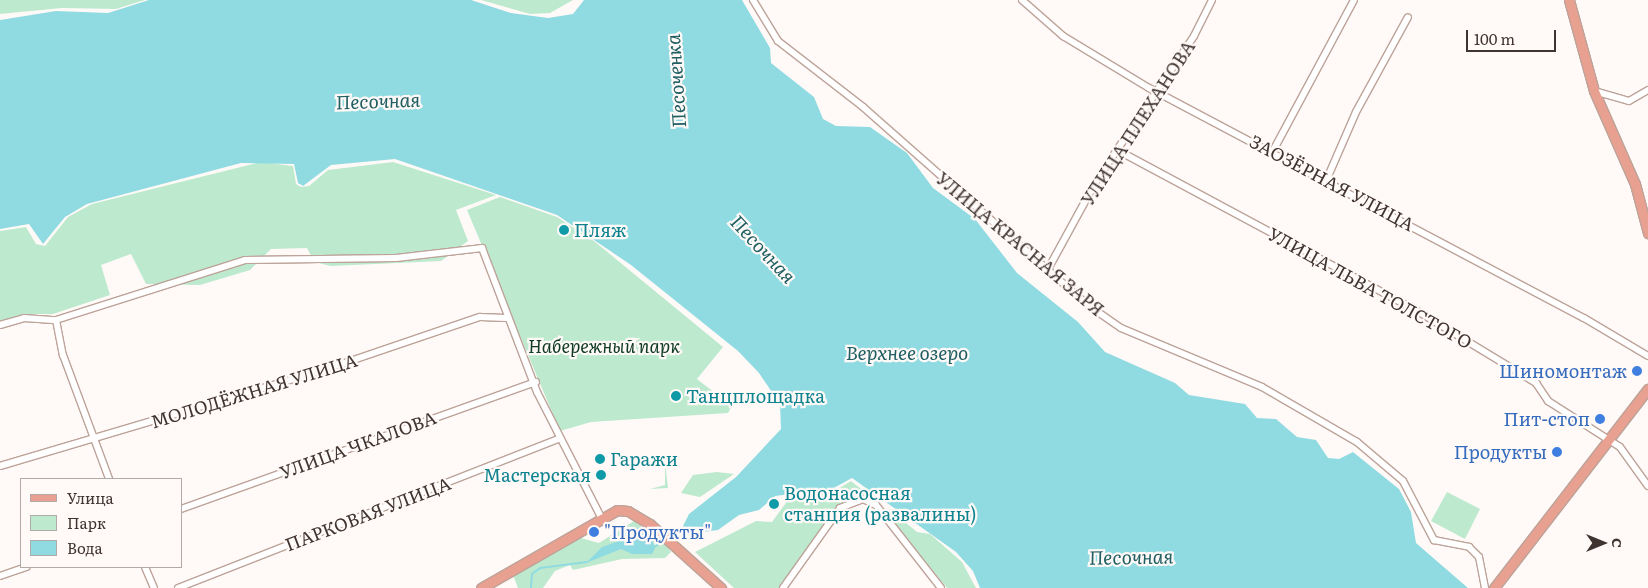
<!DOCTYPE html>
<html>
<head>
<meta charset="utf-8">
<style>
  body { margin:0 }
  #map { position:relative; width:1648px; height:588px; overflow:hidden; background:#fff9f7; font-family:Literata,serif }
  div>[style] { position:absolute }
  .green>* { inset:0; background:#bdeace }
  .water>* { inset:0; background:#90dbe1 }
  .stream>* { height:2px; margin:-1px; padding:0 1px; transform-origin:1px; border-radius:1px; background:#90dbe1 }
  .roads { filter:drop-shadow(1px 0 #bda399) drop-shadow(-1px 0 #bda399) drop-shadow(0 1px #bda399) drop-shadow(0 -1px #bda399) }
  .minor>* { height:6px; margin:-3px; padding:0 3px; transform-origin:3px; border-radius:3px; background:#fff }
  .major>* { height:9px; margin:-4.5px; padding:0 4.5px; transform-origin:4.5px; border-radius:4.5px; background:#e8a090 }
  .dots>* { width:14px; height:14px; translate:-50% -50%; box-sizing:border-box; border:2px solid #fff9f7; border-radius:50% }
  span { translate:-50% -50%; white-space:nowrap; text-align:center; line-height:1.15; -webkit-text-stroke:4.5px #fff9f7; paint-order:stroke }
  .street-label { font-size:18px; color:#3f3430 }
  .culture-label { font-size:18px; color:#0d838f }
  .left { translate:0 -50%; text-align:left }
  .right { translate:-100% -50%; text-align:right }
  .park-label { font-size:18px; color:#0f3b24; font-style:italic }
  .shop-label { font-size:18px; color:#366cbe }
  .water-label { font-size:19px; color:#1f5e62; font-style:italic }
  .legend { position:absolute; left:20px; top:478px; width:162px; height:90px; box-sizing:border-box; background:#fff9f7; border:1px solid #b2aaa7; margin:0; padding:6px 9px; list-style:none; font-size:15px; color:#3f3430 }
  .legend li { display:flex; align-items:center; gap:10px; height:25px }
  .legend b { width:25px; border:1px solid #b2aaa7 }
  .north { position:absolute; left:1578px; top:518px; width:50px; height:50px; -webkit-text-stroke:4px #fff9f7; paint-order:stroke; rotate:90deg; font-size:14px; font-weight:700; line-height:20px; text-align:center; color:#3f3430 }
  .north::after { content:''; display:block; margin:auto; width:18px; height:22px; background:#3f3430; clip-path:polygon(50% 0,100% 100%,50% 72%,0 100%) }
  .scale { position:absolute; left:1466px; top:30px; width:90px; height:22px; box-sizing:border-box; border:2px solid #3f3430; border-top:0; padding-left:6px; font-size:15px; line-height:18px; white-space:nowrap; color:#3f3430; -webkit-text-stroke:4px #fff9f7; paint-order:stroke }
</style>
</head>
<body>
<div id="map">
  <div class="green">
    <div style="clip-path:polygon(0 0,145px 0,116px 9px,62px 8px,0 14px)"></div>
    <div style="clip-path:polygon(481px 0,573px 0,550px 13px,530px 14px)"></div>
    <div style="clip-path:polygon(261px 162px,293px 166px,296px 184px,301px 187px,309px 186px,328px 170px,393px 162px,496px 195px,456px 210px,468px 241px,441px 261px,331px 266px,314px 262px,307px 248px,271px 249px,250px 270px,200px 285px,146px 284px,131px 254px,101px 265px,110px 295px,53px 314px,24px 314px,0 321px,0 231px,26px 227px,36px 244px,45px 246px,68px 217px,92px 204px)"></div>
    <div style="clip-path:polygon(500px 197px,557px 217px,594px 241px,723px 347px,697px 379px,732px 406px,728px 413px,591px 422px,560px 431px,467px 210px)"></div>
    <div style="clip-path:polygon(665px 462px,668px 488px,650px 489px,665px 485px)"></div>
    <div style="clip-path:polygon(717px 472px,734px 474px,700px 497px,681px 493px,693px 475px)"></div>
    <div style="clip-path:polygon(851px 481px,865px 492px,864px 496px,838px 506px,779px 588px,734px 588px,695px 552px,756px 521px,772px 522px,788px 500px,833px 492px)"></div>
    <div style="clip-path:polygon(1447px 492px,1480px 509px,1465px 539px,1431px 521px)"></div>
    <div style="clip-path:polygon(889px 509px,917px 532px,930px 534px,962px 562px,976px 588px,947px 588px,886px 513px)"></div>
    <div style="clip-path:polygon(634px 521px,666px 545px,671px 552px,665px 558px,622px 559px,573px 570px,570px 565px,555px 571px,543px 588px,518px 588px,513px 575px,577px 537px,599px 543px)"></div>
  </div>
  <div class="water">
    <div style="clip-path:polygon(149px 0,471px 0,511px 13px,548px 18px,573px 14px,584px 0,742px 0,770px 48px,771px 63px,814px 97px,823px 119px,836px 126px,870px 127px,907px 153px,933px 188px,975px 219px,1017px 273px,1078px 322px,1105px 352px,1175px 383px,1189px 395px,1245px 404px,1257px 418px,1276px 419px,1297px 437px,1316px 440px,1328px 458px,1339px 459px,1353px 452px,1399px 489px,1411px 512px,1416px 543px,1468px 588px,980px 588px,973px 571px,956px 552px,852px 478px,832px 489px,775px 496px,759px 510px,739px 515px,718px 530px,688px 534px,683px 526px,689px 514px,736px 477px,781px 429px,780px 404px,759px 373px,738px 351px,631px 265px,557px 215px,395px 159px,331px 165px,303px 186px,298px 183px,294px 164px,241px 163px,87px 204px,65px 217px,43px 244px,29px 224px,0 229px,0 20px,56px 11px,108px 13px)"></div>
    <div style="clip-path:polygon(630px 528px,639px 528px,651px 537px,655px 548px,652px 554px,632px 554px,621px 549px,586px 563px,602px 547px,619px 541px)"></div>
  </div>
  <div class="stream">
    <div style="left:679px;top:532px;width:5px;rotate:-37deg"></div>
    <div style="left:654px;top:547px;width:8px;rotate:-30deg"></div>
    <div style="left:531px;top:588px;width:14px;rotate:-86deg"></div>
    <div style="left:532px;top:574px;width:10px;rotate:-37deg"></div>
    <div style="left:540px;top:568px;width:47px;rotate:-7.3deg"></div>
  </div>
  <div class="roads">
    <div class="minor">
      <div style="left:753px;top:0;width:48px;rotate:58.6deg"></div>
      <div style="left:778px;top:41px;width:108px;rotate:37.8deg"></div>
      <div style="left:863px;top:107px;width:296px;rotate:41.4deg"></div>
      <div style="left:1085px;top:303px;width:44px;rotate:34.8deg"></div>
      <div style="left:1121px;top:328px;width:153px;rotate:22.7deg"></div>
      <div style="left:1262px;top:387px;width:110px;rotate:30.1deg"></div>
      <div style="left:1357px;top:442px;width:60px;rotate:40.3deg"></div>
      <div style="left:1403px;top:481px;width:67px;rotate:62.3deg"></div>
      <div style="left:1434px;top:540px;width:36px;rotate:11deg"></div>
      <div style="left:1469px;top:547px;width:14px;rotate:45deg"></div>
      <div style="left:1479px;top:557px;width:32px;rotate:79deg"></div>
      <div style="left:1022px;top:0;width:55px;rotate:41.3deg"></div>
      <div style="left:1063px;top:36px;width:100px;rotate:31.2deg"></div>
      <div style="left:1149px;top:88px;width:492px;rotate:27.9deg"></div>
      <div style="left:1584px;top:318px;width:74px;rotate:30.7deg"></div>
      <div style="left:1594px;top:91px;width:36px;rotate:16deg"></div>
      <div style="left:1629px;top:101px;width:22px;rotate:-30deg"></div>
      <div style="left:1119px;top:151px;width:335px;rotate:28.2deg"></div>
      <div style="left:1414px;top:309px;width:143px;rotate:31.2deg"></div>
      <div style="left:1536px;top:383px;width:22px;rotate:56deg"></div>
      <div style="left:1548px;top:401px;width:85px;rotate:32.6deg"></div>
      <div style="left:1620px;top:447px;width:48px;rotate:54.3deg"></div>
      <div style="left:1273px;top:151px;width:171px;rotate:-61.8deg"></div>
      <div style="left:1326px;top:181px;width:75px;rotate:-66.5deg"></div>
      <div style="left:1356px;top:112px;width:108px;rotate:-61.3deg"></div>
      <div style="left:1047px;top:271px;width:106px;rotate:-61.3deg"></div>
      <div style="left:1098px;top:178px;width:171px;rotate:-55.9deg"></div>
      <div style="left:1194px;top:36px;width:40px;rotate:-63.4deg"></div>
      <div style="left:56px;top:320px;width:36px;rotate:79deg"></div>
      <div style="left:63px;top:355px;width:132px;rotate:69.6deg"></div>
      <div style="left:0;top:325px;width:25px;rotate:-16deg"></div>
      <div style="left:24px;top:318px;width:32px;rotate:4deg"></div>
      <div style="left:56px;top:320px;width:198px;rotate:-17.6deg"></div>
      <div style="left:245px;top:260px;width:151px;rotate:-0.8deg"></div>
      <div style="left:396px;top:258px;width:87px;rotate:-6.6deg"></div>
      <div style="left:482px;top:248px;width:154px;rotate:69.1deg"></div>
      <div style="left:537px;top:392px;width:140px;rotate:62.9deg"></div>
      <div style="left:0;top:466px;width:332px;rotate:-16.5deg"></div>
      <div style="left:318px;top:372px;width:171px;rotate:-18.8deg"></div>
      <div style="left:480px;top:317px;width:26px;rotate:2deg"></div>
      <div style="left:181px;top:509px;width:377px;rotate:-19.7deg"></div>
      <div style="left:145px;top:567px;width:23px;rotate:67deg"></div>
      <div style="left:0;top:576px;width:28px;rotate:-19deg"></div>
      <div style="left:178px;top:588px;width:409px;rotate:-21.4deg"></div>
      <div style="left:783px;top:588px;width:98px;rotate:-54.5deg"></div>
      <div style="left:840px;top:508px;width:25px;rotate:-21deg"></div>
      <div style="left:863px;top:499px;width:14px;rotate:25deg"></div>
      <div style="left:876px;top:505px;width:105px;rotate:51.9deg"></div>
    </div>
    <div class="major">
      <div style="left:1569px;top:0;width:94px;rotate:74.6deg"></div>
      <div style="left:1594px;top:91px;width:102px;rotate:66.2deg"></div>
      <div style="left:1635px;top:184px;width:51px;rotate:75.1deg"></div>
      <div style="left:481px;top:588px;width:157px;rotate:-29.8deg"></div>
      <div style="left:617px;top:510px;width:11px;rotate:5deg"></div>
      <div style="left:628px;top:511px;width:26px;rotate:31deg"></div>
      <div style="left:650px;top:524px;width:96px;rotate:42deg"></div>
      <div style="left:1494px;top:588px;width:252px;rotate:-52.3deg"></div>
    </div>
  </div>
  <div class="dots">
    <div style="left:564px;top:230px;background:#0f9aa8"></div>
    <div style="left:1637px;top:371px;background:#3f7fe0"></div>
    <div style="left:676px;top:396px;background:#0f9aa8"></div>
    <div style="left:1600px;top:419px;background:#3f7fe0"></div>
    <div style="left:1557px;top:452px;background:#3f7fe0"></div>
    <div style="left:600px;top:459px;background:#0f9aa8"></div>
    <div style="left:601px;top:475px;background:#0f9aa8"></div>
    <div style="left:774px;top:504px;background:#0f9aa8"></div>
    <div style="left:594px;top:532px;background:#3f7fe0"></div>
  </div>
  <div class="street-label">
    <span style="left:1138px;top:123px;rotate:-57deg">УЛИЦА ПЛЕХАНОВА</span>
    <span style="left:1332px;top:183px;rotate:28deg">ЗАОЗЁРНАЯ УЛИЦА</span>
    <span style="left:1020px;top:244px;rotate:40deg">УЛИЦА КРАСНАЯ ЗАРЯ</span>
    <span style="left:1370px;top:288px;rotate:29deg">УЛИЦА ЛЬВА ТОЛСТОГО</span>
    <span style="left:254px;top:391px;rotate:-17deg">МОЛОДЁЖНАЯ УЛИЦА</span>
    <span style="left:358px;top:445px;rotate:-20deg">УЛИЦА ЧКАЛОВА</span>
    <span style="left:368px;top:514px;rotate:-21deg">ПАРКОВАЯ УЛИЦА</span>
  </div>
  <div class="culture-label">
    <span class="left" style="left:574px;top:230px">Пляж</span>
    <span class="left" style="left:686px;top:396px">Танцплощадка</span>
    <span class="left" style="left:610px;top:459px">Гаражи</span>
    <span class="right" style="left:591px;top:475px">Мастерская</span>
    <span class="left" style="left:784px;top:504px">Водонасосная<br>станция (развалины)</span>
  </div>
  <div class="park-label">
    <span style="left:604px;top:346px">Набережный парк</span>
  </div>
  <div class="shop-label">
    <span class="right" style="left:1627px;top:371px">Шиномонтаж</span>
    <span class="right" style="left:1590px;top:419px">Пит-стоп</span>
    <span class="right" style="left:1547px;top:452px">Продукты</span>
    <span class="left" style="left:604px;top:532px">"Продукты"</span>
  </div>
  <div class="water-label">
    <span style="left:676px;top:81px;rotate:-94deg">Песоченка</span>
    <span style="left:378px;top:101px;rotate:-2deg">Песочная</span>
    <span style="left:763px;top:249px;rotate:47deg">Песочная</span>
    <span style="left:907px;top:353px">Верхнее озеро</span>
    <span style="left:1131px;top:557px;rotate:-1deg">Песочная</span>
  </div>
  <ul class="legend">
  <li><b style="height:6px;background:#e8a090"></b>Улица</li>
  <li><b style="height:14px;background:#bdeace"></b>Парк</li>
  <li><b style="height:14px;background:#90dbe1"></b>Вода</li>
  </ul>
  <div class="north">С</div>
  <div class="scale">100 m</div>
</div>
</body>
</html>
